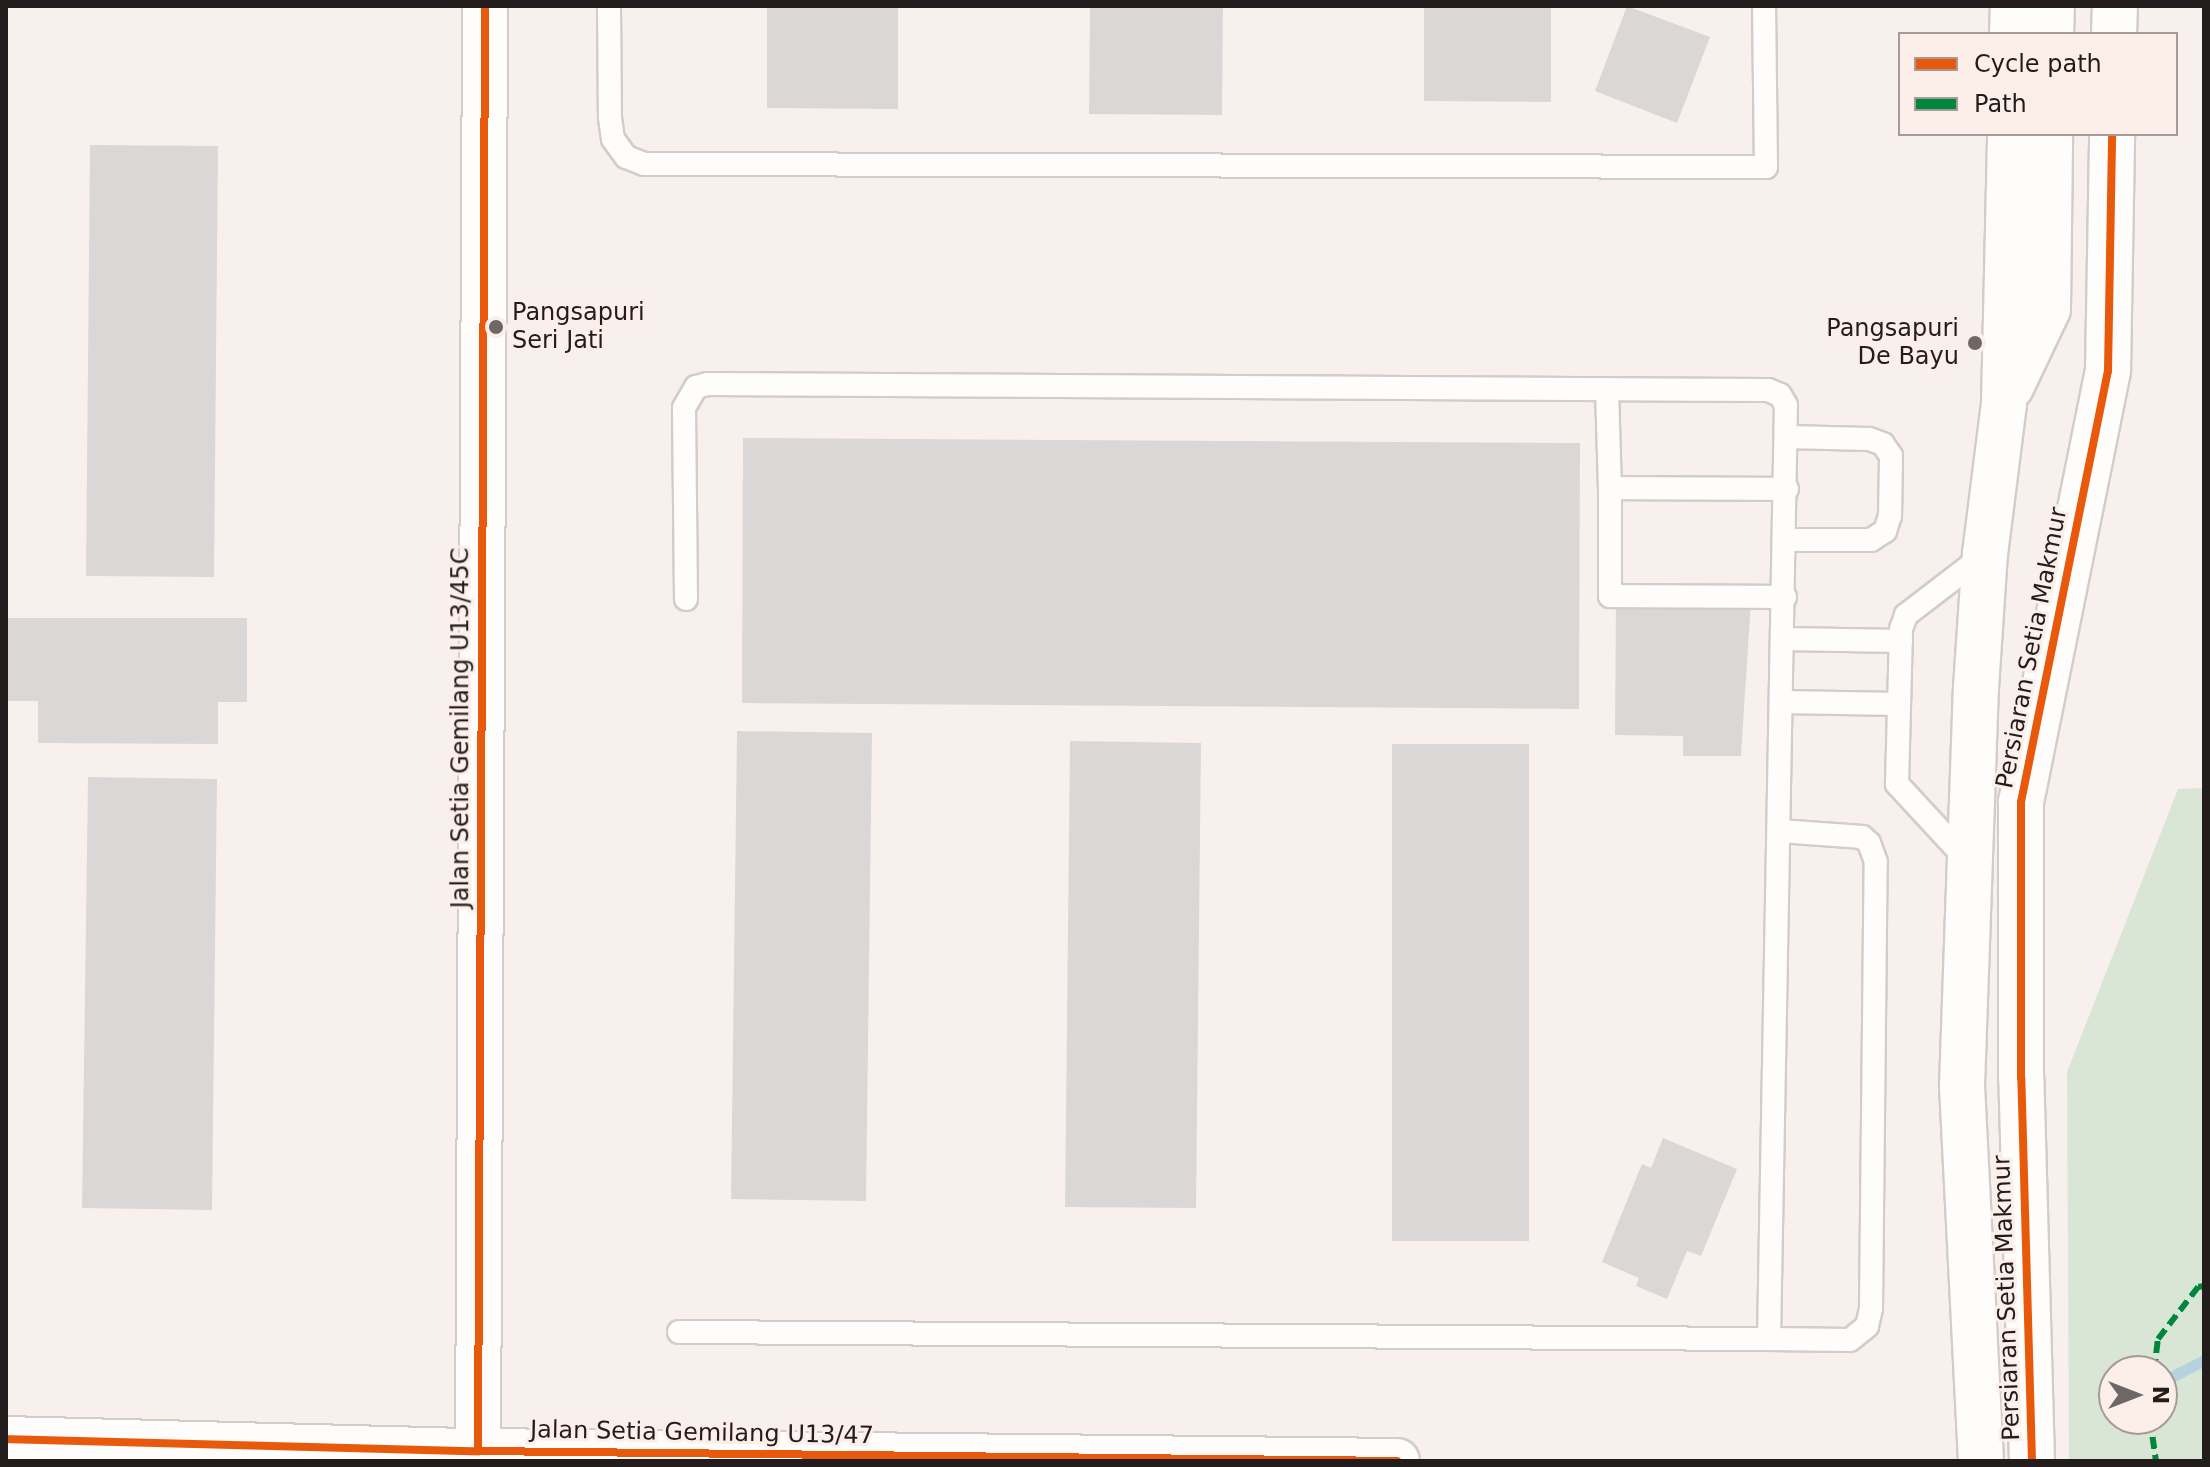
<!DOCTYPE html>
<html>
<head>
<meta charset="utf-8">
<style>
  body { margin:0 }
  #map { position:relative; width:2210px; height:1467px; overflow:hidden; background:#f8f0ed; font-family:"DejaVu Sans",sans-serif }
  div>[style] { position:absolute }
  .green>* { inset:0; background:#dae6d5 }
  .stream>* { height:11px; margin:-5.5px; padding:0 5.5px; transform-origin:5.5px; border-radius:5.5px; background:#b5d2de }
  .building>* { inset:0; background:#dcd7d7 }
  .roads { filter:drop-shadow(2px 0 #d2cdca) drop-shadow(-2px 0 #d2cdca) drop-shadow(0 2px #d2cdca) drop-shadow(0 -2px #d2cdca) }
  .lane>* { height:22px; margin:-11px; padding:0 11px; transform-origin:11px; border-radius:11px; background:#fefdfc }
  .secondary>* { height:44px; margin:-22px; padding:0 22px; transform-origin:22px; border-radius:22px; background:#fefdfc }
  .quiet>* { height:6px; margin-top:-3px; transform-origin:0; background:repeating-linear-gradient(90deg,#00873e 0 12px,transparent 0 18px) }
  .cycleway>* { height:8px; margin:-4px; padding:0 4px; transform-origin:4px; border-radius:4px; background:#e8590c }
  .dots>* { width:22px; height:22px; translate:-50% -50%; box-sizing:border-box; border:4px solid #fceee9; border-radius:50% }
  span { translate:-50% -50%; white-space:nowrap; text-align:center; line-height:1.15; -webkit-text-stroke:6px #fceee9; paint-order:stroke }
  .poi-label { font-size:24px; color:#221d1c }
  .left { translate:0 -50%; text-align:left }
  .right { translate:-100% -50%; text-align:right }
  .street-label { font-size:24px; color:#221d1c }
  .frame { position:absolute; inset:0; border:8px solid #221d1c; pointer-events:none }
  .legend { position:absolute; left:1898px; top:32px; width:280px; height:104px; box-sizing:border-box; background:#fceee9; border:2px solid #a59a97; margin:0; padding:10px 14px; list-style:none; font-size:24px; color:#221d1c }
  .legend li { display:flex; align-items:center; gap:16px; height:40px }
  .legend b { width:40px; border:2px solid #a59a97 }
  .north { position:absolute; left:2098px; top:1355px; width:80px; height:80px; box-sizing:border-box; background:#fceee9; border:2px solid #a59a97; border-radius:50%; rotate:90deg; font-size:22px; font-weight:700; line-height:32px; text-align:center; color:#221d1c }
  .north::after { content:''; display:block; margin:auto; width:28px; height:36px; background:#6d6765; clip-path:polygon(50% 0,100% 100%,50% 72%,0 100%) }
</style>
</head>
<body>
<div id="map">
  <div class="green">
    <div style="clip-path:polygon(evenodd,2204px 788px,2204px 1461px,2069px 1461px,2067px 1072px,2178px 789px,2204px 788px,2114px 1371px,2162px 1371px,2162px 1419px,2114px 1419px,2114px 1371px)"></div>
  </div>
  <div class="stream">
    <div style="left:2169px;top:1378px;width:39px;rotate:-27deg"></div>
  </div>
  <div class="building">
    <div style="clip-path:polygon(767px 6px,898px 6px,898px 109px,767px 108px)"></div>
    <div style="clip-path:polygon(1090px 6px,1223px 6px,1222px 115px,1089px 114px)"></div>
    <div style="clip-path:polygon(1424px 6px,1551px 6px,1551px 102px,1424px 101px)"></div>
    <div style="clip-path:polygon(1627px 6px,1710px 37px,1677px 123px,1595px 91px)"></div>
    <div style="clip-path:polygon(90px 145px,218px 146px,214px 577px,86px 576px)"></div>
    <div style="clip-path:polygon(743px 438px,1580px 443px,1579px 709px,742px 703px)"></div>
    <div style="clip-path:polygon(1616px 600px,1751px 601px,1741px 756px,1683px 756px,1683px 736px,1615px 735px)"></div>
    <div style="clip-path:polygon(6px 618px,247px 618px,247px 702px,218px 702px,218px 744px,38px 743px,38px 701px,6px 701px)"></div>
    <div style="clip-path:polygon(737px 731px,872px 733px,866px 1201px,731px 1199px)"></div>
    <div style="clip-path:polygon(1070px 741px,1201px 743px,1196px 1208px,1065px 1207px)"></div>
    <div style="clip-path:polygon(1392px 744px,1529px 744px,1529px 1241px,1392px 1241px)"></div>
    <div style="clip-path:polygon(88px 777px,217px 779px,212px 1210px,82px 1208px)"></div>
    <div style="clip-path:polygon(1663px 1138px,1737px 1169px,1701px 1256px,1687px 1251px,1667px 1299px,1636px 1286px,1639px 1278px,1602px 1262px,1642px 1164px,1651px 1168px)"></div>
  </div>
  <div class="roads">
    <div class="lane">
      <div style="left:609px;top:6px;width:112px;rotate:89.5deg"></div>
      <div style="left:610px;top:118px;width:21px;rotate:82deg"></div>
      <div style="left:613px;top:139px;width:22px;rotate:54deg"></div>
      <div style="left:626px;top:157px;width:19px;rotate:21deg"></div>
      <div style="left:644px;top:164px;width:1122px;rotate:0.15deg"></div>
      <div style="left:1766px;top:167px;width:161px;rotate:-90.7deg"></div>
      <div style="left:1607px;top:389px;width:99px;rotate:88.3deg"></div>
      <div style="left:1610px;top:488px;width:177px;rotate:0.3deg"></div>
      <div style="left:1610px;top:488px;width:108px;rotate:90deg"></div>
      <div style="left:1610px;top:596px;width:175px;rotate:0.3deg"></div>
      <div style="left:1786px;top:540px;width:85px"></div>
      <div style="left:1871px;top:540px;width:17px;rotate:-33deg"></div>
      <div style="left:1885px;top:531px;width:16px;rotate:-72deg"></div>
      <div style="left:1890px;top:516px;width:60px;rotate:-89deg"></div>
      <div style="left:1891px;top:456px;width:14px;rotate:-124deg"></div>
      <div style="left:1883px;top:444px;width:15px;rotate:-160deg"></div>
      <div style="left:1869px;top:439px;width:81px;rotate:-178.6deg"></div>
      <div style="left:1785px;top:639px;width:116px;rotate:1deg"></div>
      <div style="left:1783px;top:702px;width:116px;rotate:1deg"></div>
      <div style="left:1969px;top:862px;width:106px;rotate:-132.7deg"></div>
      <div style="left:1897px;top:784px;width:155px;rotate:-88.5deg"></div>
      <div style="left:1901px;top:629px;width:15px;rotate:-70deg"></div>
      <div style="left:1906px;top:615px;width:97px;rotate:-37.5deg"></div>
      <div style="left:679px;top:1332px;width:1090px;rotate:0.37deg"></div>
      <div style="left:1769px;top:1339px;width:934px;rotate:-88.96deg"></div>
      <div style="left:1786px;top:405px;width:12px;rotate:-121deg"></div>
      <div style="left:1780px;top:395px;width:13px;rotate:-157deg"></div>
      <div style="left:1768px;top:390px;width:1060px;rotate:-179.68deg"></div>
      <div style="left:708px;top:384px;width:12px;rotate:166deg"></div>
      <div style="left:696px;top:387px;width:24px;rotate:120deg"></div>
      <div style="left:684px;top:408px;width:191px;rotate:89.4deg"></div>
      <div style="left:1769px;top:1339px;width:81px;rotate:0.7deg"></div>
      <div style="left:1850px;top:1340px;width:22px;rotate:-39deg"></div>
      <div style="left:1867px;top:1326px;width:18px;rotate:-77deg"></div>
      <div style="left:1871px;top:1308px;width:446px;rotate:-89.4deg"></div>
      <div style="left:1876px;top:862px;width:20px;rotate:-110deg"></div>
      <div style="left:1869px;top:843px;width:9px;rotate:-139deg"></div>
      <div style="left:1862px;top:837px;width:82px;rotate:-175.8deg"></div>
    </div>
    <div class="secondary">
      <div style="left:2012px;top:34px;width:28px;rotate:-88deg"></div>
      <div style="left:2051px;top:34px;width:28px;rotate:-88deg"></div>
      <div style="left:2114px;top:34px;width:28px;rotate:-88deg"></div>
      <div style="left:2011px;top:387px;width:86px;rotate:-64.6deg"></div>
      <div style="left:2048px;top:309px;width:175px;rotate:-89.3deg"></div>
      <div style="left:6px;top:1439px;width:472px;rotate:1.5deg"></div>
      <div style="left:478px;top:1451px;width:919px;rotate:0.62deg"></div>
      <div style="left:478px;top:1451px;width:1445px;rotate:-89.72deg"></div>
      <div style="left:1981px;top:1461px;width:375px;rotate:-92.9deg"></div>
      <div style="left:1962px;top:1086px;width:398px;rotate:-88deg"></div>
      <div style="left:1976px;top:688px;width:134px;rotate:-86.2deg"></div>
      <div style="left:1985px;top:554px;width:151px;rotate:-82.8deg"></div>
      <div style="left:2004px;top:404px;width:270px;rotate:-88.7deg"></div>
      <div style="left:2032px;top:1461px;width:383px;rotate:-91.6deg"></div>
      <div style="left:2021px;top:1078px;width:276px;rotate:-90deg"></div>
      <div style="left:2021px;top:802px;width:440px;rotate:-78.6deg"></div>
      <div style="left:2108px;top:371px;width:237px;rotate:-89deg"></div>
    </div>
  </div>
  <div class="quiet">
    <div style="left:2154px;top:1371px;width:32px;rotate:-83deg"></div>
    <div style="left:2158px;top:1339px;width:66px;rotate:-52.4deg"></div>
    <div style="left:2198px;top:1287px;width:6px;rotate:-9deg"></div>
    <div style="left:2150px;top:1419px;width:42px;rotate:81.9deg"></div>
  </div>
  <div class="cycleway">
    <div style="left:6px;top:1439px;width:472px;rotate:1.5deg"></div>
    <div style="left:478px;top:1451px;width:919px;rotate:0.62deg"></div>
    <div style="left:478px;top:1451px;width:1445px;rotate:-89.72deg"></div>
    <div style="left:2032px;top:1461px;width:383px;rotate:-91.6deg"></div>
    <div style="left:2021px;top:1078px;width:276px;rotate:-90deg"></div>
    <div style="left:2021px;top:802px;width:440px;rotate:-78.6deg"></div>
    <div style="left:2108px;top:371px;width:237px;rotate:-89deg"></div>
  </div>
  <div class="dots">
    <div style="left:496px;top:327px;background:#6d6765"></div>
    <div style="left:1975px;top:343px;background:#6d6765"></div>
  </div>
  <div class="poi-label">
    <span class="left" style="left:512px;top:327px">Pangsapuri<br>Seri Jati</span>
    <span class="right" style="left:1959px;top:343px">Pangsapuri<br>De Bayu</span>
  </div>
  <div class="street-label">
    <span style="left:2032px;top:648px;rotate:-79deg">Persiaran Setia Makmur</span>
    <span style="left:461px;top:728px;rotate:-90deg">Jalan Setia Gemilang U13/45C</span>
    <span style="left:2007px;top:1298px;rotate:-92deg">Persiaran Setia Makmur</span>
    <span style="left:702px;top:1433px;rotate:1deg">Jalan Setia Gemilang U13/47</span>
  </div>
  <div class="frame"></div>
  <ul class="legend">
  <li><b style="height:10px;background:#e8590c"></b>Cycle path</li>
  <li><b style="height:10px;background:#00873e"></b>Path</li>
  </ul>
  <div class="north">N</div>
</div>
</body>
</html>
